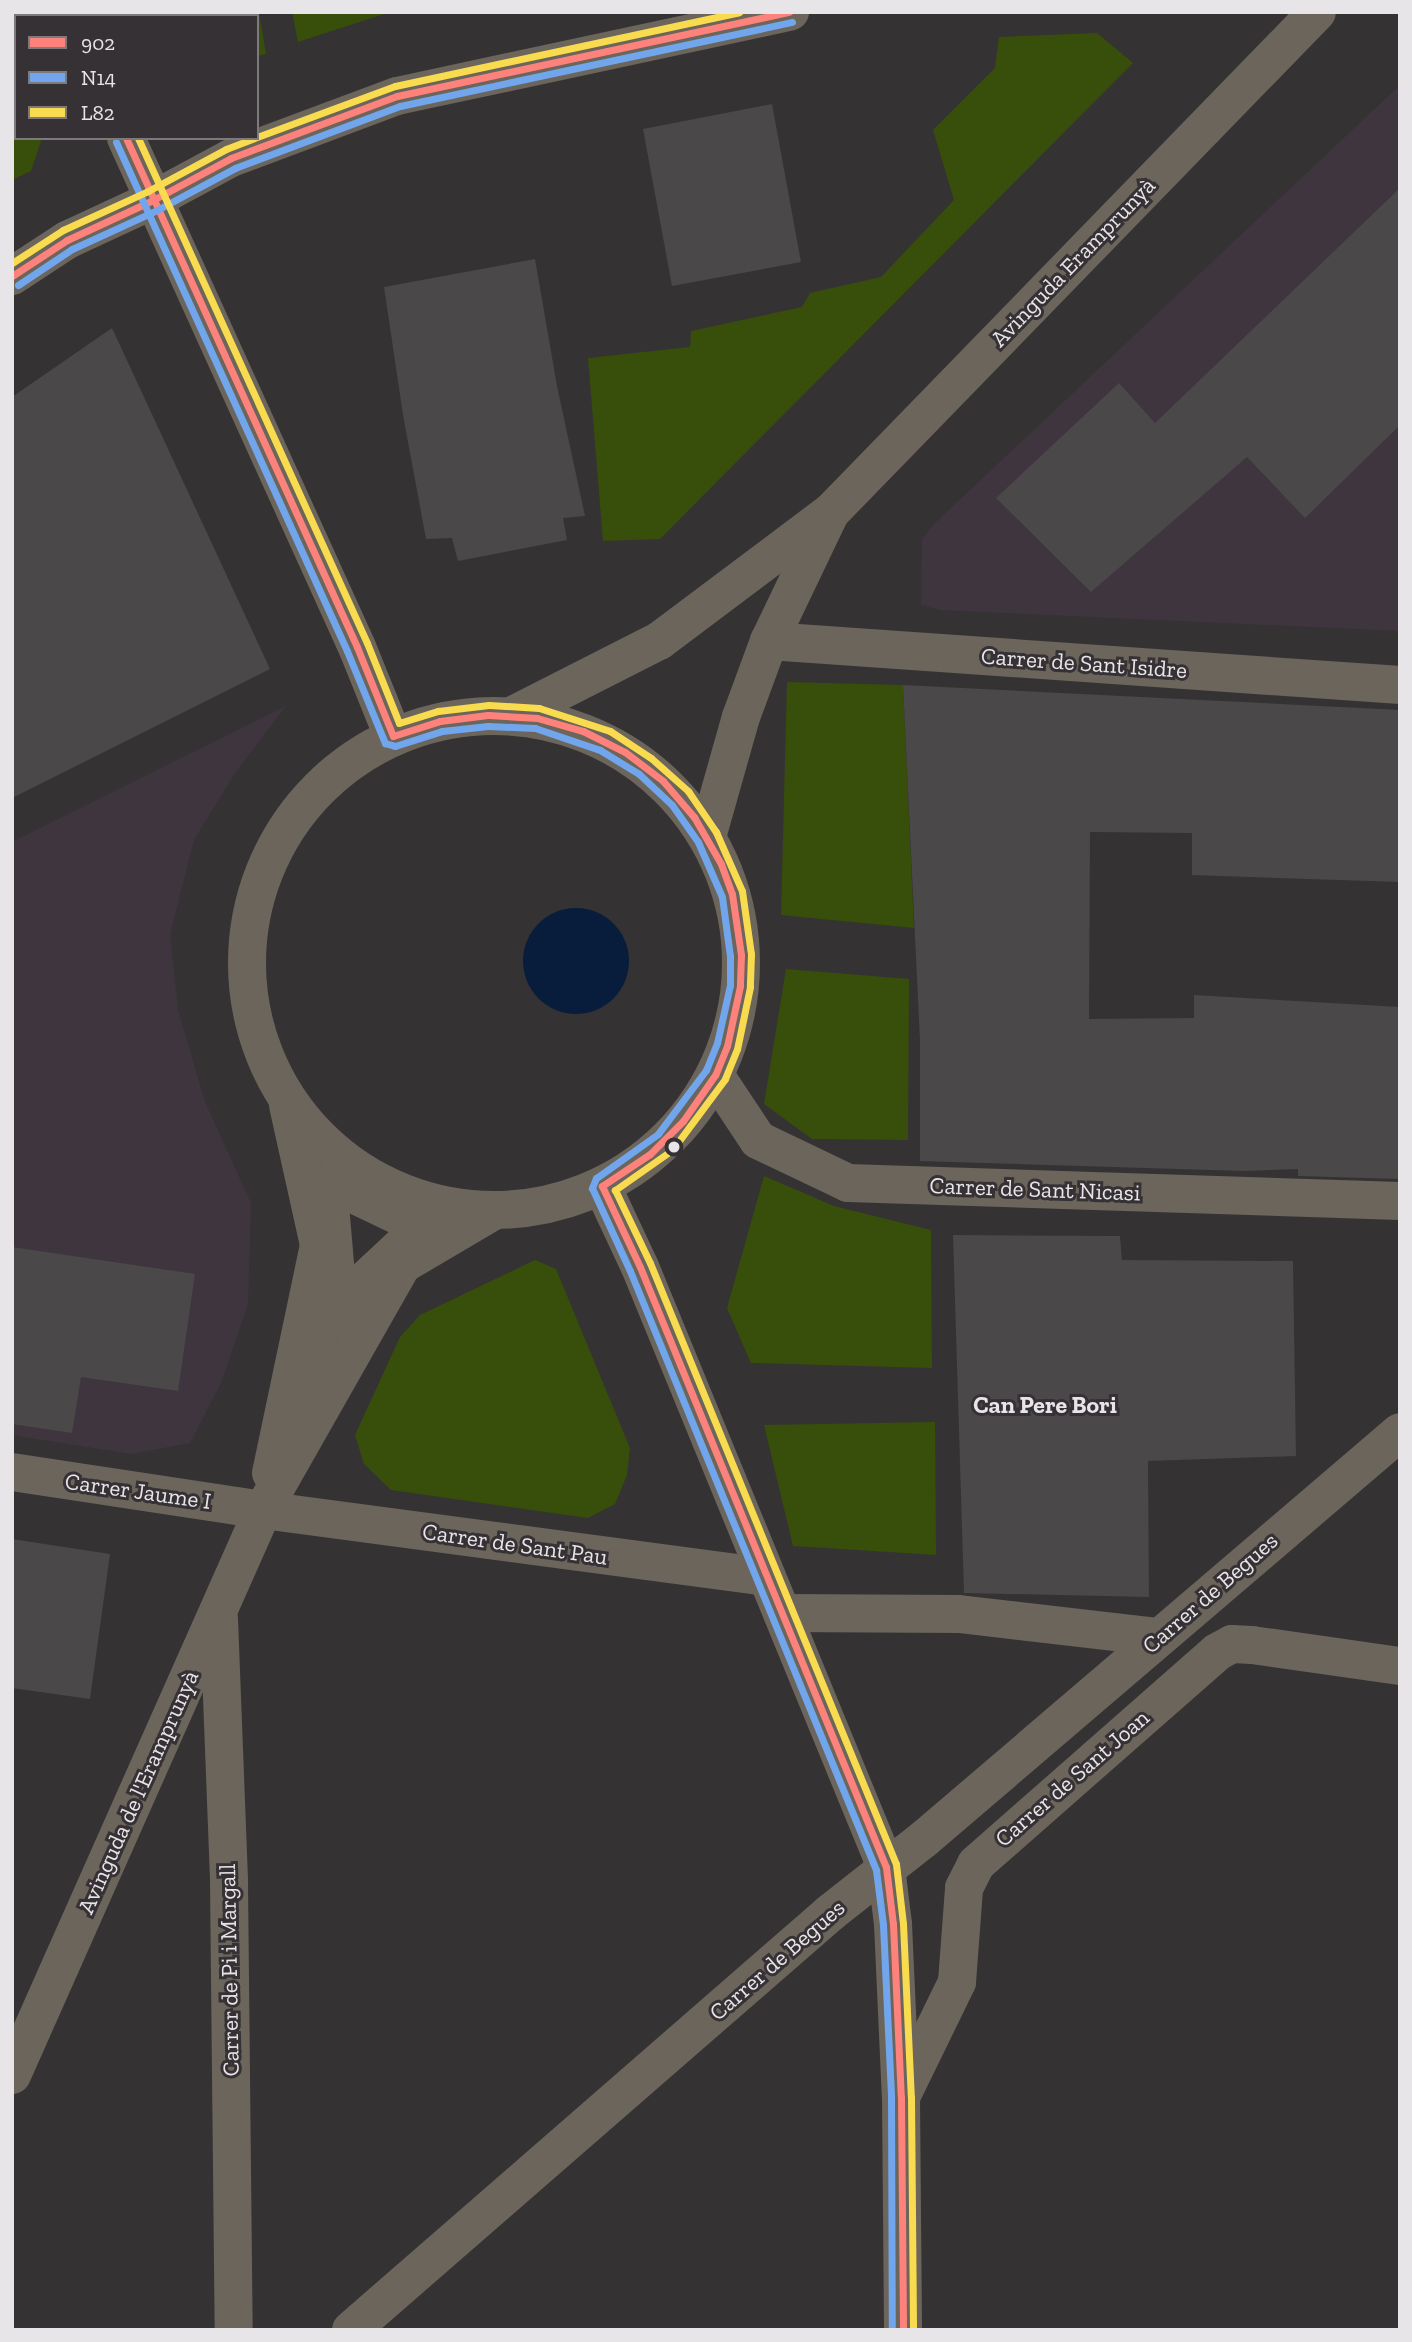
<!DOCTYPE html>
<html>
<head>
<meta charset="utf-8">
<style>
  body { margin:0 }
  #map { position:relative; width:1412px; height:2342px; overflow:hidden; background:#353234; font-family:"Zilla Slab",serif }
  div>[style] { position:absolute }
  .built>* { inset:0; background:#3f353e }
  .green>* { inset:0; background:#374f0a }
  .water>* { inset:0; background:#081d3c }
  .round { border-radius:50% }
  .building>* { inset:0; background:#4a4848 }
  .pedestrian>* { height:38px; margin:-19px; padding:0 19px; transform-origin:19px; border-radius:19px; background:#6b655b }
  .minor>* { height:38px; margin:-19px; padding:0 19px; transform-origin:19px; border-radius:19px; background:#6b655b }
  .minor>.ring { margin:-19px; padding:0; box-sizing:content-box; background:none; border:38px solid #6b655b; border-radius:50% }
  .bus-1>* { height:7px; margin:-3.5px; padding:0 3.5px; transform-origin:3.5px; border-radius:3.5px; background:#fd827c }
  .bus-2>* { height:7px; margin:-3.5px; padding:0 3.5px; transform-origin:3.5px; border-radius:3.5px; background:#71a6ec }
  .bus-3>* { height:7px; margin:-3.5px; padding:0 3.5px; transform-origin:3.5px; border-radius:3.5px; background:#f9db4f }
  .dots>* { width:19px; height:19px; translate:-50% -50%; box-sizing:border-box; border:4px solid #363135; border-radius:50% }
  span { translate:-50% -50%; white-space:nowrap; text-align:center; line-height:1.15; -webkit-text-stroke:6px #363135; paint-order:stroke }
  .street-label { font-size:23px; color:#e8e5e8 }
  .neighbourhood-label { font-size:24px; color:#e8e5e8; font-weight:700 }
  .frame { position:absolute; inset:0; border:14px solid #e8e5e8; pointer-events:none }
  .legend { position:absolute; left:14px; top:14px; width:245px; height:126px; box-sizing:border-box; background:#363135; border:2px solid #7d797d; margin:0; padding:9px 12px; list-style:none; font-size:21px; color:#e8e5e8 }
  .legend li { display:flex; align-items:center; gap:14px; height:35px }
  .legend b { width:35px; border:2px solid #7d797d }
</style>
</head>
<body>
<div id="map">
  <div class="built">
    <div style="clip-path:polygon(1400px 85px,1400px 631px,940px 610px,921px 605px,922px 539px,935px 523px)"></div>
    <div style="clip-path:polygon(286px 706px,235px 773px,194px 840px,170px 935px,178px 1010px,205px 1102px,251px 1203px,248px 1304px,221px 1383px,190px 1443px,131px 1454px,12px 1435px,12px 842px)"></div>
  </div>
  <div class="green">
    <div style="clip-path:polygon(151px 12px,259px 12px,266px 54px,257px 56px,257px 16px,152px 16px)"></div>
    <div style="clip-path:polygon(292px 12px,390px 12px,298px 42px)"></div>
    <div style="clip-path:polygon(1097px 33px,1133px 63px,660px 539px,603px 541px,588px 358px,690px 347px,691px 331px,802px 307px,810px 293px,881px 277px,954px 200px,933px 130px,995px 68px,999px 37px)"></div>
    <div style="clip-path:polygon(12px 74px,16px 82px,16px 138px,40px 138px,41px 141px,31px 171px,12px 180px)"></div>
    <div style="clip-path:polygon(787px 682px,903px 685px,914px 928px,781px 915px)"></div>
    <div style="clip-path:polygon(786px 969px,909px 979px,908px 1140px,812px 1139px,764px 1104px)"></div>
    <div style="clip-path:polygon(764px 1176px,834px 1206px,931px 1230px,932px 1368px,751px 1363px,727px 1308px)"></div>
    <div style="clip-path:polygon(535px 1260px,556px 1269px,630px 1448px,627px 1475px,615px 1504px,588px 1518px,391px 1490px,364px 1464px,355px 1435px,400px 1337px,420px 1315px)"></div>
    <div style="clip-path:polygon(935px 1422px,936px 1555px,793px 1546px,764px 1425px)"></div>
  </div>
  <div class="water">
    <div class="round" style="left:523px;top:908px;width:106px;height:106px"></div>
  </div>
  <div class="building">
    <div style="clip-path:polygon(772px 104px,801px 262px,672px 286px,643px 129px)"></div>
    <div style="clip-path:polygon(1400px 188px,1400px 425px,1305px 518px,1247px 457px,1091px 592px,996px 498px,1119px 383px,1155px 423px)"></div>
    <div style="clip-path:polygon(535px 259px,557px 386px,585px 516px,563px 518px,567px 540px,458px 561px,452px 538px,426px 539px,403px 415px,384px 287px)"></div>
    <div style="clip-path:polygon(112px 328px,270px 669px,12px 798px,12px 397px)"></div>
    <div style="clip-path:polygon(903px 685px,1400px 710px,1400px 882px,1192px 875px,1192px 833px,1090px 832px,1089px 1019px,1194px 1018px,1194px 995px,1400px 1007px,1400px 1179px,1298px 1176px,1298px 1169px,1244px 1171px,920px 1161px,920px 1041px)"></div>
    <div style="clip-path:polygon(953px 1235px,1120px 1236px,1122px 1260px,1293px 1261px,1296px 1456px,1148px 1461px,1149px 1597px,964px 1593px)"></div>
    <div style="clip-path:polygon(12px 1247px,195px 1274px,178px 1391px,81px 1377px,72px 1433px,12px 1424px)"></div>
    <div style="clip-path:polygon(12px 1539px,110px 1554px,90px 1699px,12px 1688px)"></div>
  </div>
  <div class="pedestrian">
    <div style="left:328px;top:1182px;width:104px;rotate:25.6deg"></div>
    <div style="left:422px;top:1227px;width:78px;rotate:137.1deg"></div>
    <div style="left:365px;top:1280px;width:209px;rotate:114.9deg"></div>
    <div style="left:277px;top:1470px;width:204px;rotate:-73.2deg"></div>
    <div style="left:336px;top:1275px;width:93px;rotate:-94.9deg"></div>
    <div style="left:783px;top:1613px;width:176px;rotate:0.3deg"></div>
    <div style="left:901px;top:2097px;width:128px;rotate:-64deg"></div>
    <div style="left:957px;top:1982px;width:94px;rotate:-85.7deg"></div>
    <div style="left:964px;top:1888px;width:27px;rotate:-63deg"></div>
    <div style="left:976px;top:1864px;width:321px;rotate:-41.3deg"></div>
    <div style="left:1217px;top:1652px;width:17px;rotate:-28deg"></div>
    <div style="left:1232px;top:1644px;width:20px;rotate:3deg"></div>
  </div>
  <div class="minor">
    <div style="left:69px;top:12px;width:4px;rotate:63deg"></div>
    <div style="left:126px;top:138px;width:559px;rotate:65.59deg"></div>
    <div style="left:357px;top:647px;width:96px;rotate:68deg"></div>
    <div style="left:12px;top:276px;width:66px;rotate:-33.2deg"></div>
    <div style="left:67px;top:240px;width:95px;rotate:-24.9deg"></div>
    <div style="left:153px;top:200px;width:89px;rotate:-28.3deg"></div>
    <div style="left:231px;top:158px;width:177px;rotate:-20.5deg"></div>
    <div style="left:397px;top:96px;width:402px;rotate:-12.1deg"></div>
    <div style="left:769px;top:641px;width:633px;rotate:3.99deg"></div>
    <div style="left:513px;top:715px;width:164px;rotate:-26.9deg"></div>
    <div style="left:659px;top:641px;width:215px;rotate:-36.9deg"></div>
    <div style="left:831px;top:512px;width:697px;rotate:-45.81deg"></div>
    <div class="ring" style="left:247px;top:716px;width:456px;height:456px"></div>
    <div style="left:707px;top:837px;width:125px;rotate:-74.2deg"></div>
    <div style="left:741px;top:717px;width:81px;rotate:-69.8deg"></div>
    <div style="left:769px;top:641px;width:139px;rotate:-64.4deg"></div>
    <div style="left:715px;top:1075px;width:78px;rotate:56.5deg"></div>
    <div style="left:758px;top:1140px;width:100px;rotate:25.5deg"></div>
    <div style="left:848px;top:1183px;width:552px;rotate:1.87deg"></div>
    <div style="left:602px;top:1186px;width:89px;rotate:64.9deg"></div>
    <div style="left:640px;top:1267px;width:648px;rotate:67.71deg"></div>
    <div style="left:886px;top:1867px;width:57px;rotate:83deg"></div>
    <div style="left:893px;top:1924px;width:173px;rotate:87.4deg"></div>
    <div style="left:901px;top:2097px;width:233px;rotate:89.5deg"></div>
    <div style="left:12px;top:1472px;width:254px;rotate:8.6deg"></div>
    <div style="left:263px;top:1510px;width:508px;rotate:7.57deg"></div>
    <div style="left:271px;top:1473px;width:233px;rotate:-78.1deg"></div>
    <div style="left:319px;top:1245px;width:143px;rotate:-102.5deg"></div>
    <div style="left:959px;top:1614px;width:201px;rotate:6.6deg"></div>
    <div style="left:219px;top:1619px;width:264px;rotate:87.8deg"></div>
    <div style="left:229px;top:1883px;width:447px;rotate:89.4deg"></div>
    <div style="left:1252px;top:1645px;width:149px;rotate:8.1deg"></div>
    <div style="left:12px;top:2075px;width:618px;rotate:-66.05deg"></div>
    <div style="left:263px;top:1510px;width:282px;rotate:-60.4deg"></div>
    <div style="left:402px;top:1265px;width:108px;rotate:-30.6deg"></div>
    <div style="left:351px;top:2330px;width:635px;rotate:-41.04deg"></div>
    <div style="left:830px;top:1913px;width:120px;rotate:-38.2deg"></div>
    <div style="left:924px;top:1839px;width:626px;rotate:-40.53deg"></div>
  </div>
  <div class="bus-1">
    <div style="left:126px;top:138px;width:559px;rotate:65.59deg"></div>
    <div style="left:357px;top:647px;width:96px;rotate:68deg"></div>
    <div style="left:12px;top:276px;width:66px;rotate:-33.2deg"></div>
    <div style="left:67px;top:240px;width:95px;rotate:-24.9deg"></div>
    <div style="left:153px;top:200px;width:89px;rotate:-28.3deg"></div>
    <div style="left:231px;top:158px;width:177px;rotate:-20.5deg"></div>
    <div style="left:397px;top:96px;width:401px;rotate:-12.1deg"></div>
    <div style="left:393px;top:736px;width:49px;rotate:-17.7deg"></div>
    <div style="left:440px;top:721px;width:48px;rotate:-7.1deg"></div>
    <div style="left:488px;top:715px;width:49px;rotate:3.5deg"></div>
    <div style="left:537px;top:718px;width:48px;rotate:15.8deg"></div>
    <div style="left:583px;top:731px;width:47px;rotate:26.6deg"></div>
    <div style="left:625px;top:752px;width:48px;rotate:37.3deg"></div>
    <div style="left:663px;top:781px;width:48px;rotate:49.3deg"></div>
    <div style="left:694px;top:817px;width:54px;rotate:60.1deg"></div>
    <div style="left:721px;top:864px;width:32px;rotate:70deg"></div>
    <div style="left:732px;top:894px;width:62px;rotate:81.6deg"></div>
    <div style="left:741px;top:955px;width:31px;rotate:92deg"></div>
    <div style="left:740px;top:986px;width:61px;rotate:102.2deg"></div>
    <div style="left:727px;top:1046px;width:31px;rotate:112deg"></div>
    <div style="left:715px;top:1075px;width:56px;rotate:124.8deg"></div>
    <div style="left:683px;top:1121px;width:47px;rotate:135deg"></div>
    <div style="left:650px;top:1154px;width:58px;rotate:146.3deg"></div>
    <div style="left:602px;top:1186px;width:89px;rotate:64.9deg"></div>
    <div style="left:640px;top:1267px;width:648px;rotate:67.71deg"></div>
    <div style="left:886px;top:1867px;width:57px;rotate:83deg"></div>
    <div style="left:893px;top:1924px;width:173px;rotate:87.4deg"></div>
    <div style="left:901px;top:2097px;width:233px;rotate:89.5deg"></div>
  </div>
  <div class="bus-2">
    <div style="left:116px;top:142px;width:559px;rotate:65.59deg"></div>
    <div style="left:347px;top:651px;width:100px;rotate:67.6deg"></div>
    <div style="left:385px;top:743px;width:10px;rotate:17deg"></div>
    <div style="left:395px;top:746px;width:49px;rotate:-17.7deg"></div>
    <div style="left:442px;top:731px;width:46px;rotate:-6.2deg"></div>
    <div style="left:488px;top:726px;width:47px;rotate:2.4deg"></div>
    <div style="left:535px;top:728px;width:69px;rotate:18.7deg"></div>
    <div style="left:600px;top:750px;width:46px;rotate:31.6deg"></div>
    <div style="left:639px;top:774px;width:45px;rotate:43.2deg"></div>
    <div style="left:672px;top:805px;width:45px;rotate:54.9deg"></div>
    <div style="left:698px;top:842px;width:60px;rotate:66.4deg"></div>
    <div style="left:722px;top:897px;width:60px;rotate:82.3deg"></div>
    <div style="left:730px;top:956px;width:29px;rotate:90deg"></div>
    <div style="left:730px;top:985px;width:59px;rotate:102.6deg"></div>
    <div style="left:717px;top:1043px;width:29px;rotate:112deg"></div>
    <div style="left:706px;top:1070px;width:80px;rotate:126.9deg"></div>
    <div style="left:658px;top:1134px;width:76px;rotate:144.6deg"></div>
    <div style="left:596px;top:1178px;width:11px;rotate:112deg"></div>
    <div style="left:592px;top:1188px;width:91px;rotate:65.4deg"></div>
    <div style="left:630px;top:1271px;width:648px;rotate:67.67deg"></div>
    <div style="left:876px;top:1870px;width:55px;rotate:82.7deg"></div>
    <div style="left:883px;top:1925px;width:172px;rotate:87.3deg"></div>
    <div style="left:891px;top:2097px;width:233px;rotate:89.8deg"></div>
    <div style="left:18px;top:285px;width:65px;rotate:-33.7deg"></div>
    <div style="left:72px;top:249px;width:94px;rotate:-24.6deg"></div>
    <div style="left:157px;top:210px;width:89px;rotate:-28.3deg"></div>
    <div style="left:235px;top:168px;width:176px;rotate:-20.6deg"></div>
    <div style="left:400px;top:106px;width:401px;rotate:-12.1deg"></div>
  </div>
  <div class="bus-3">
    <div style="left:257px;top:137px;width:147px;rotate:-20.3deg"></div>
    <div style="left:395px;top:86px;width:352px;rotate:-12.1deg"></div>
    <div style="left:138px;top:138px;width:554px;rotate:65.61deg"></div>
    <div style="left:367px;top:643px;width:86px;rotate:68.2deg"></div>
    <div style="left:399px;top:723px;width:41px;rotate:-17.1deg"></div>
    <div style="left:438px;top:711px;width:51px;rotate:-6.7deg"></div>
    <div style="left:489px;top:705px;width:50px;rotate:3.4deg"></div>
    <div style="left:539px;top:708px;width:75px;rotate:17.9deg"></div>
    <div style="left:610px;top:731px;width:49px;rotate:33.4deg"></div>
    <div style="left:651px;top:758px;width:50px;rotate:41.7deg"></div>
    <div style="left:688px;top:791px;width:50px;rotate:55.7deg"></div>
    <div style="left:716px;top:832px;width:64px;rotate:66.2deg"></div>
    <div style="left:742px;top:891px;width:64px;rotate:81.9deg"></div>
    <div style="left:751px;top:954px;width:33px;rotate:92deg"></div>
    <div style="left:750px;top:987px;width:63px;rotate:101.8deg"></div>
    <div style="left:737px;top:1049px;width:32px;rotate:112deg"></div>
    <div style="left:725px;top:1079px;width:89px;rotate:126.7deg"></div>
    <div style="left:672px;top:1150px;width:70px;rotate:144.9deg"></div>
    <div style="left:615px;top:1190px;width:81px;rotate:64.4deg"></div>
    <div style="left:650px;top:1263px;width:649px;rotate:67.74deg"></div>
    <div style="left:896px;top:1864px;width:60px;rotate:83.3deg"></div>
    <div style="left:903px;top:1924px;width:173px;rotate:87.4deg"></div>
    <div style="left:911px;top:2097px;width:233px;rotate:89.5deg"></div>
    <div style="left:12px;top:263px;width:61px;rotate:-32.9deg"></div>
    <div style="left:63px;top:230px;width:94px;rotate:-24.6deg"></div>
    <div style="left:148px;top:191px;width:89px;rotate:-28.3deg"></div>
    <div style="left:226px;top:149px;width:30px;rotate:-21deg"></div>
  </div>
  <div class="dots">
    <div style="left:674px;top:1147px;background:#e8e5e8"></div>
  </div>
  <div class="street-label">
    <span style="left:1073px;top:262px;rotate:-46deg">Avinguda Eramprunyà</span>
    <span style="left:1084px;top:663px;rotate:4deg">Carrer de Sant Isidre</span>
    <span style="left:1035px;top:1189px;rotate:2deg">Carrer de Sant Nicasi</span>
    <span style="left:138px;top:1491px;rotate:8deg">Carrer Jaume I</span>
    <span style="left:515px;top:1544px;rotate:8deg">Carrer de Sant Pau</span>
    <span style="left:1210px;top:1593px;rotate:-41deg">Carrer de Begues</span>
    <span style="left:1072px;top:1778px;rotate:-41deg">Carrer de Sant Joan</span>
    <span style="left:138px;top:1792px;rotate:-66deg">Avinguda de l'Eramprunyà</span>
    <span style="left:777px;top:1960px;rotate:-41deg">Carrer de Begues</span>
    <span style="left:229px;top:1970px;rotate:-91deg">Carrer de Pi i Margall</span>
  </div>
  <div class="neighbourhood-label">
    <span style="left:1045px;top:1405px">Can Pere Bori</span>
  </div>
  <div class="frame"></div>
  <ul class="legend">
  <li><b style="height:9px;background:#fd827c"></b>902</li>
  <li><b style="height:9px;background:#71a6ec"></b>N14</li>
  <li><b style="height:9px;background:#f9db4f"></b>L82</li>
  </ul>
</div>
</body>
</html>
